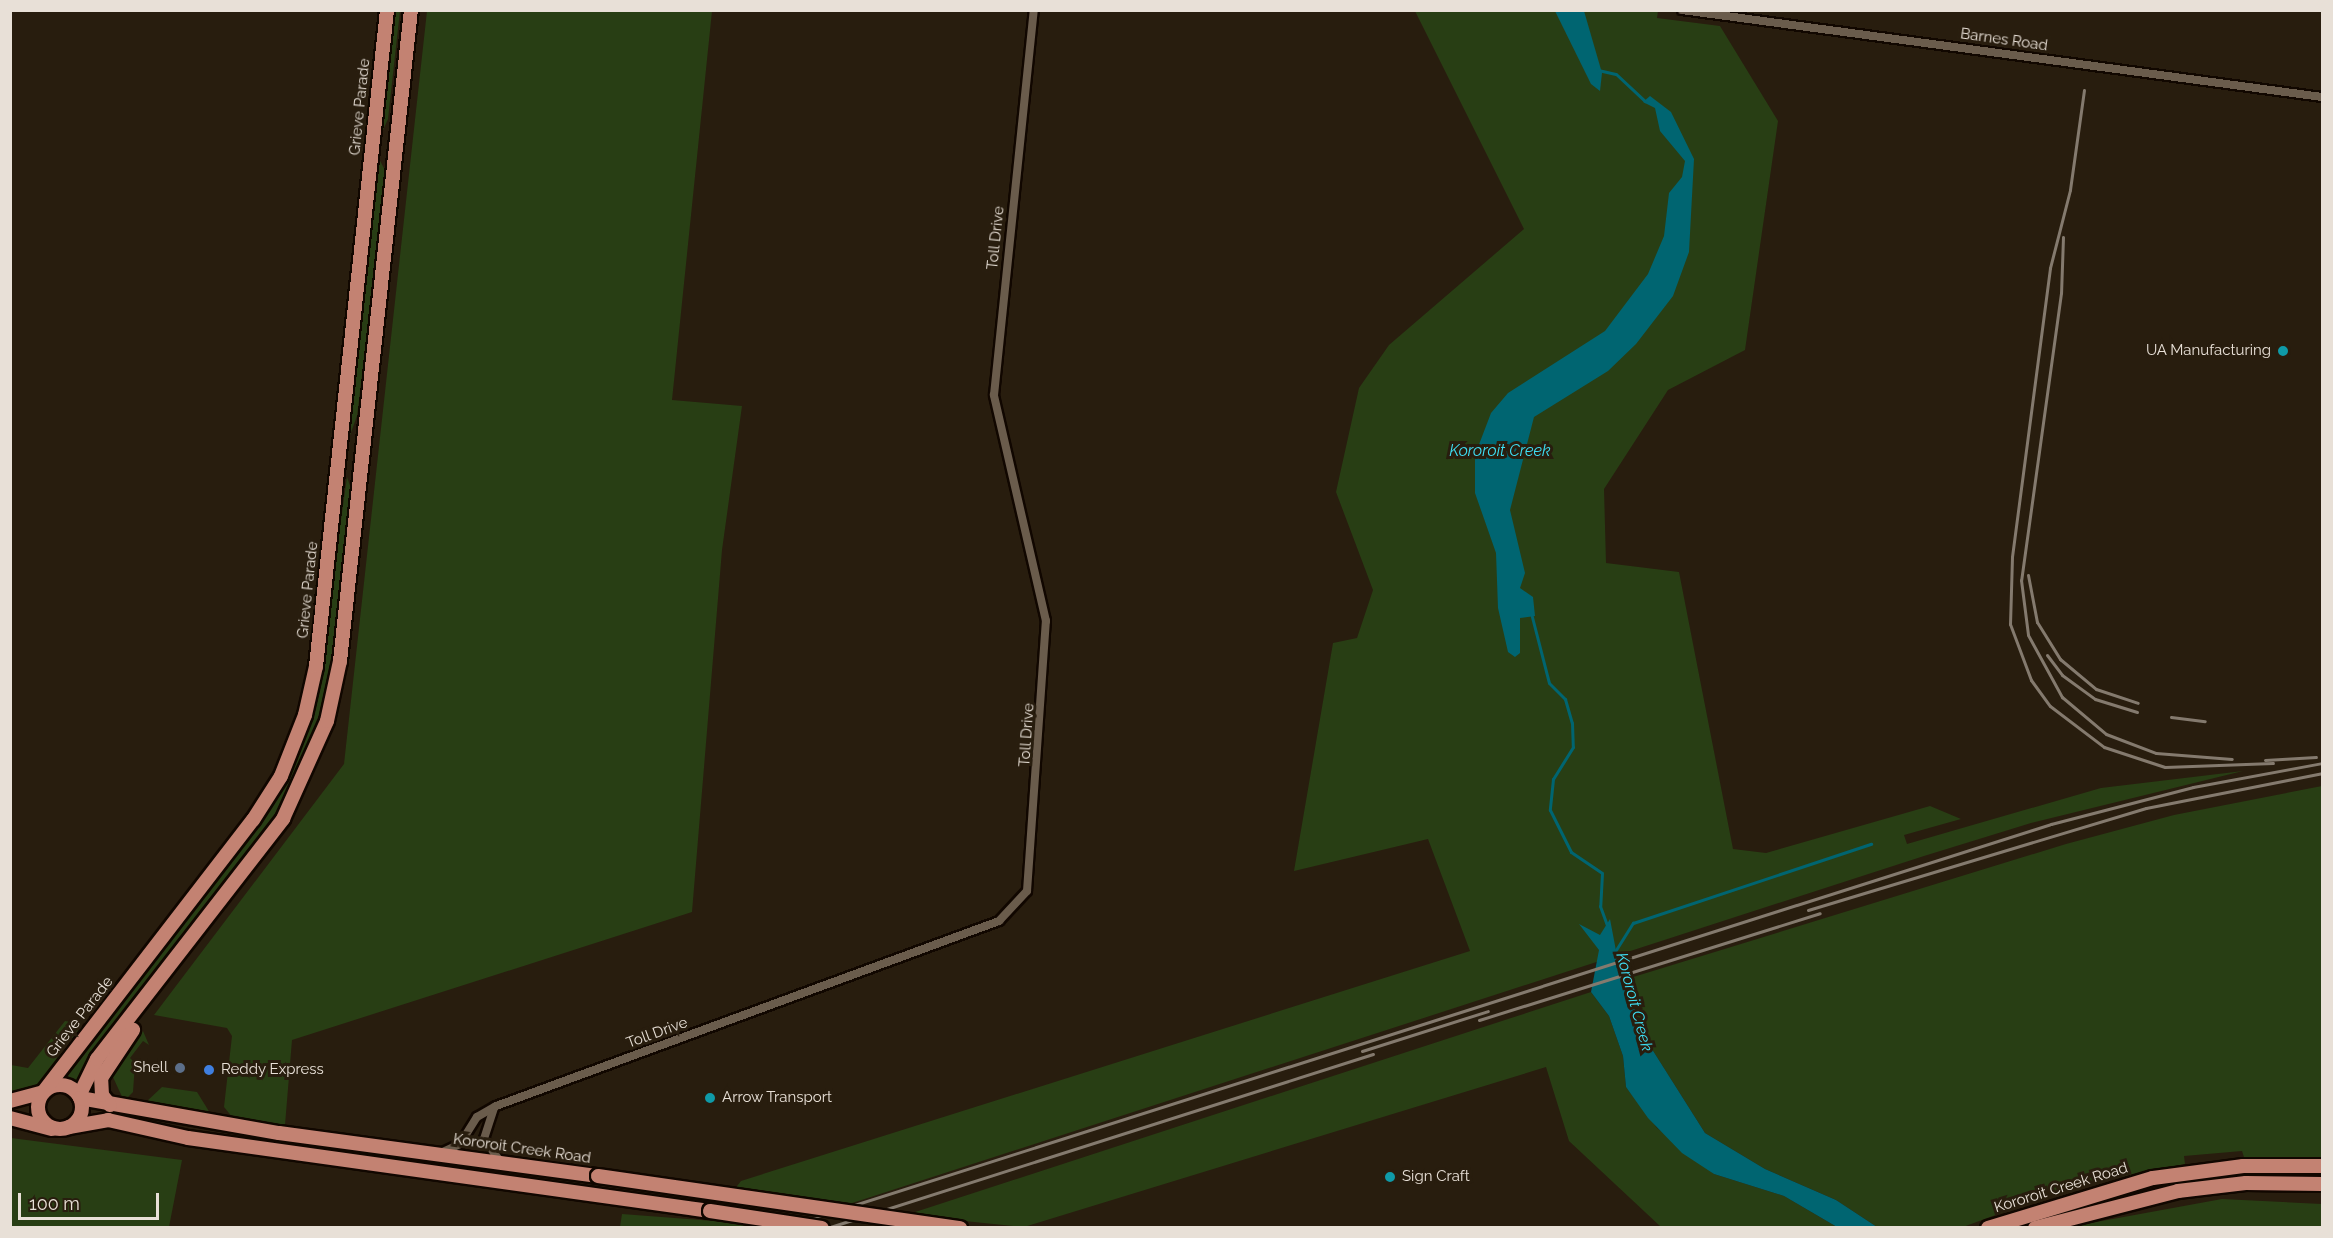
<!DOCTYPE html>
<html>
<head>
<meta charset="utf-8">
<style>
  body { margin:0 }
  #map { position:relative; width:2333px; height:1238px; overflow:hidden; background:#281d0e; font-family:Raleway,sans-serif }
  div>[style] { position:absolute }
  .green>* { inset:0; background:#283e14 }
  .water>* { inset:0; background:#006571 }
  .stream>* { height:3px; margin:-1.5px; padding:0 1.5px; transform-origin:1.5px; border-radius:1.5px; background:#006571 }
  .roads { filter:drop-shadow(2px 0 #110700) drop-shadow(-2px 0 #110700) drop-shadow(0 2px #110700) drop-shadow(0 -2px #110700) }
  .minor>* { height:8px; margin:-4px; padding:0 4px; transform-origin:4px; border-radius:4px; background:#6a5c4c }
  .primary>* { height:14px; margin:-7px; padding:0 7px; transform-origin:7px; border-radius:7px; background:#c38272 }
  .primary>.ring { margin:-7px; padding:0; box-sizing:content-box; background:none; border:14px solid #c38272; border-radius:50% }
  .rail>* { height:3px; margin:-1.5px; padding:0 1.5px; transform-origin:1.5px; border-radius:1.5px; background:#847a6e }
  .bridges { filter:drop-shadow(2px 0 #110700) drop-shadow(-2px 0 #110700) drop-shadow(0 2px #110700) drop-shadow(0 -2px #110700) }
  .primary-bridge>* { height:14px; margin:-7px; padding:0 7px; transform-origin:7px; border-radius:7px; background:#c38272 }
  .dots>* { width:16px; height:16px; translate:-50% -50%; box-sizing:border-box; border:3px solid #281d0e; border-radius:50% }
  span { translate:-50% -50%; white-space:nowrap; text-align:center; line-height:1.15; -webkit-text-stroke:6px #281d0e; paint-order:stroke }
  .street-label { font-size:15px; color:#e8e0d7 }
  .poi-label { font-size:15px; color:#e8e0d7 }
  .right { translate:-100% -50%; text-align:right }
  .left { translate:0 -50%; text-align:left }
  .water-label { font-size:16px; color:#3edff5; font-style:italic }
  .frame { position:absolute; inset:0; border:12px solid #e8e0d7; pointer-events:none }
  .scale { position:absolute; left:18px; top:1193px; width:141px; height:27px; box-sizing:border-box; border:3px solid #e8e0d7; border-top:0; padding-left:8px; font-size:18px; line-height:21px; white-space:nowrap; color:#e8e0d7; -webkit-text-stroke:4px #281d0e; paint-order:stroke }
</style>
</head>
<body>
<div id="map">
  <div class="green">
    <div style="clip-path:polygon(392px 11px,400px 11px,388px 119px,379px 139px)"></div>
    <div style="clip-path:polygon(427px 11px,712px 11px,672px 400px,742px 406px,722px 550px,692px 912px,292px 1040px,285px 1125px,233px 1118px,224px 1107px,232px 1036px,227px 1028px,154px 1015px,344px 764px)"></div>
    <div style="clip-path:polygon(1415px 11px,1658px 11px,1657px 18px,1720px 26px,1778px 121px,1745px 350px,1668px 390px,1604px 489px,1606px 563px,1679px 572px,1733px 849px,1766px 853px,1930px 806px,1961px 819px,1904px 835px,1907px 844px,2101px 788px,2243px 771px,2031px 823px,1924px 856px,843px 1206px,733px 1191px,741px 1181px,1470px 951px,1428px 839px,1294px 871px,1333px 643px,1357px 638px,1373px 590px,1336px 492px,1359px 388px,1389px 345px,1524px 229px)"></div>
    <div style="clip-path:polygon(378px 157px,387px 174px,357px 416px,346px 446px)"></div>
    <div style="clip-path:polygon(347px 477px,353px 494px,331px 689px,304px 770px,270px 829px,85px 1064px,78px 1082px,66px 1075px,69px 1068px,262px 819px,299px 752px,317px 690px)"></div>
    <div style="clip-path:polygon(2322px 786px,2322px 1157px,2244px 1157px,2242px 1151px,2184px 1156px,2185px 1164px,2071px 1187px,1963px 1227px,1877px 1227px,1836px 1200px,1765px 1169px,1705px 1133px,1638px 1027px,1630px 978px,2066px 844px,2174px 815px)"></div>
    <div style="clip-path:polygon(1591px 992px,1609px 1016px,1623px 1056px,1626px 1087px,1657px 1128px,1714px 1174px,1784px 1196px,1837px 1227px,1661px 1227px,1569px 1141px,1546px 1067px,1024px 1227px,906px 1215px)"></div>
    <div style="clip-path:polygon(65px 1021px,78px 1023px,80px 1035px,37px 1089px,11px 1094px,11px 1065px,28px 1068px)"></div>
    <div style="clip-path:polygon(143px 1031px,149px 1045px,143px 1041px,130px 1058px,135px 1063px,133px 1092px,124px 1101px,112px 1075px)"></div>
    <div style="clip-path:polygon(162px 1087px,197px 1092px,210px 1113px,145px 1103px)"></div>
    <div style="clip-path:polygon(11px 1138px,182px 1160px,169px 1227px,11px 1227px)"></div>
    <div style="clip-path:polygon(2222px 1199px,2322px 1204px,2322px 1227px,2069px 1227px)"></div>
    <div style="clip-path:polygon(622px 1214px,714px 1221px,765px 1227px,620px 1227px)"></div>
  </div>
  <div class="water">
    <div style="clip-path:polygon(1555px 11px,1584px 11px,1602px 73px,1600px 91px,1591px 84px)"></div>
    <div style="clip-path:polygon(1650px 96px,1671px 112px,1694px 159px,1689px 252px,1673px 296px,1636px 344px,1608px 371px,1534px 417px,1510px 510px,1525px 573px,1520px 588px,1533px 597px,1535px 616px,1520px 618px,1520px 653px,1515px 657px,1508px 652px,1498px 608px,1496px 553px,1475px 493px,1475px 455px,1491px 413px,1508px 393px,1605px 331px,1648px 274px,1664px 236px,1669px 193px,1682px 177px,1685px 161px,1660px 131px,1655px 108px,1643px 102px)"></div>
    <div style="clip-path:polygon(1610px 919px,1617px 956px,1631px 979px,1638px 1027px,1705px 1133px,1765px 1169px,1836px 1200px,1877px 1227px,1837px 1227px,1784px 1196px,1714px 1174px,1682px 1153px,1648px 1118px,1626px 1087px,1623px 1056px,1609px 1016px,1591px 992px,1599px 950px,1579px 924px,1600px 935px)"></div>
  </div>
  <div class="stream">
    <div style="left:1598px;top:70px;width:18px;rotate:13deg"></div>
    <div style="left:1616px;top:74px;width:40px;rotate:43deg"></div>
    <div style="left:1531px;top:613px;width:72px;rotate:75.6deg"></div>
    <div style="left:1549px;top:683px;width:23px;rotate:45deg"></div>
    <div style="left:1565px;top:699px;width:25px;rotate:74deg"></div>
    <div style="left:1572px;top:723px;width:24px;rotate:88deg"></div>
    <div style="left:1573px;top:747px;width:38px;rotate:122deg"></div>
    <div style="left:1553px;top:779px;width:31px;rotate:96deg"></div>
    <div style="left:1550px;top:810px;width:47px;rotate:63.4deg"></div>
    <div style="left:1571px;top:852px;width:37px;rotate:34deg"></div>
    <div style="left:1602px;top:873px;width:33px;rotate:93deg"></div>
    <div style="left:1600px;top:906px;width:20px;rotate:70deg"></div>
    <div style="left:1614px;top:953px;width:36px;rotate:-58deg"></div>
    <div style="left:1633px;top:923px;width:251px;rotate:-18.4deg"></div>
  </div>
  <div class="roads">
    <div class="minor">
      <div style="left:1682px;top:10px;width:646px;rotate:7.74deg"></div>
      <div style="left:494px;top:1108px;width:33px;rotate:108deg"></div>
      <div style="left:484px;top:1139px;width:27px;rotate:54deg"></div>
      <div style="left:443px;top:1152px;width:19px;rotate:-25deg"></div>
      <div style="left:460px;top:1144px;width:32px;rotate:-58deg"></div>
      <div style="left:477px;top:1117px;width:22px;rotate:-30deg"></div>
      <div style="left:496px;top:1106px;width:536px;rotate:-20.19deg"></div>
      <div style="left:999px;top:921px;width:41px;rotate:-47deg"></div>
      <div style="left:1027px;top:891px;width:271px;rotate:-86deg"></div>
      <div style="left:1046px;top:621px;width:232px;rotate:-103deg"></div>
      <div style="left:994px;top:395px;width:387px;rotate:-84.1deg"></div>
    </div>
    <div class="primary">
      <div class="ring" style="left:38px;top:1085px;width:30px;height:30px"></div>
      <div style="left:44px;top:1091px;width:342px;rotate:-52.4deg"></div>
      <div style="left:253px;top:820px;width:52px;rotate:-57.5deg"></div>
      <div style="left:281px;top:776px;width:66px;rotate:-68.5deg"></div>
      <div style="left:305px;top:715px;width:50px;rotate:-77.3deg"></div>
      <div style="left:316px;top:666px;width:660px;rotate:-83.82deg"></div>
      <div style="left:79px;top:1096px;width:41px;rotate:-64.1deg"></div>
      <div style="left:97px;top:1059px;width:304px;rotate:-52.2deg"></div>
      <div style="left:283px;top:819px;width:107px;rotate:-65.8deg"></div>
      <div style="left:327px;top:721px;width:61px;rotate:-77.8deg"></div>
      <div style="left:340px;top:661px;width:655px;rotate:-83.78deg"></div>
      <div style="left:80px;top:1098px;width:202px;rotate:10deg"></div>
      <div style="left:279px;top:1133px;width:322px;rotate:7.7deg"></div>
      <div style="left:10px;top:1101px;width:34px;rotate:-15deg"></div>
      <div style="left:110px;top:1105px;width:13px;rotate:-129deg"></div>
      <div style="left:102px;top:1095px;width:17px;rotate:-93deg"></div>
      <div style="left:101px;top:1078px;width:58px;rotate:-56.3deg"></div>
      <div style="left:10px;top:1118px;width:43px;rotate:14.7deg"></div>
      <div style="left:69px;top:1127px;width:40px;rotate:-10deg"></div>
      <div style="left:108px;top:1120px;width:82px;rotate:12.7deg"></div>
      <div style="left:188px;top:1138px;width:527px;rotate:7.96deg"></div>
      <div style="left:1988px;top:1228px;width:172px;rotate:-16.9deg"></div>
      <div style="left:2153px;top:1178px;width:91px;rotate:-7.6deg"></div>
      <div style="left:2243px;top:1166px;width:79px"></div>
      <div style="left:2035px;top:1228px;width:148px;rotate:-14.5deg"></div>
      <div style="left:2178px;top:1191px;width:68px;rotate:-6.7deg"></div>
      <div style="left:2246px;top:1183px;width:76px;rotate:0.8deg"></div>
    </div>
  </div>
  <div class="rail">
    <div style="left:2084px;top:90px;width:101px;rotate:98deg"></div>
    <div style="left:2070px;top:190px;width:81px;rotate:104.4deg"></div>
    <div style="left:2050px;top:268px;width:291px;rotate:97.5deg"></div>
    <div style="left:2012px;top:557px;width:67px;rotate:91.7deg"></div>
    <div style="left:2010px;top:624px;width:60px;rotate:69.4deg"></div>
    <div style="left:2031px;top:680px;width:32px;rotate:54deg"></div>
    <div style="left:2050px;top:706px;width:68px;rotate:37.2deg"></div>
    <div style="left:2104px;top:747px;width:64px;rotate:18.2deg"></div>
    <div style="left:2165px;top:767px;width:108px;rotate:-2.1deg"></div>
    <div style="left:2063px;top:237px;width:56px;rotate:92deg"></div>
    <div style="left:2061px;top:293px;width:290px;rotate:97.9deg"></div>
    <div style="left:2021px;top:580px;width:55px;rotate:82.7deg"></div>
    <div style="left:2028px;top:635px;width:71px;rotate:61.3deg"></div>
    <div style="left:2062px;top:697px;width:57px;rotate:40.1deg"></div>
    <div style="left:2106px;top:734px;width:53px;rotate:20.8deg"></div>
    <div style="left:2156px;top:753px;width:76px;rotate:4.5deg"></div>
    <div style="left:2028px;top:575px;width:48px;rotate:79.2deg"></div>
    <div style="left:2037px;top:622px;width:44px;rotate:58.1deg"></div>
    <div style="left:2060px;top:659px;width:47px;rotate:39.8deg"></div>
    <div style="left:2096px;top:689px;width:44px;rotate:18.4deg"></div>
    <div style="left:2047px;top:655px;width:25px;rotate:53deg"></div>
    <div style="left:2062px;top:675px;width:41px;rotate:36deg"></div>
    <div style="left:2095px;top:699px;width:44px;rotate:17.2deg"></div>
    <div style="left:2171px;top:717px;width:34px;rotate:7deg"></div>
    <div style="left:2265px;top:760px;width:51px;rotate:-3.4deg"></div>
    <div style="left:1808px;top:910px;width:353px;rotate:-16.8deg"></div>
    <div style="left:2146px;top:808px;width:179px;rotate:-11.2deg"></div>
    <div style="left:1479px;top:1020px;width:357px;rotate:-17.4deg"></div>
    <div style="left:1362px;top:1051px;width:132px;rotate:-17.6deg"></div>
    <div style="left:782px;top:1228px;width:1332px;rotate:-17.66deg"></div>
    <div style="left:2051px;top:824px;width:147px;rotate:-14.6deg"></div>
    <div style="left:2193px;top:787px;width:131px;rotate:-10.5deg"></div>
    <div style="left:827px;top:1228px;width:573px;rotate:-17.68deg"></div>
  </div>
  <div class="bridges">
    <div class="primary-bridge">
      <div style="left:598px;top:1176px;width:366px;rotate:8.2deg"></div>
      <div style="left:710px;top:1211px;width:113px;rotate:8.6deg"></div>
    </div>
  </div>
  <div class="dots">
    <div style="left:2283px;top:351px;background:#0f9aa8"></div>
    <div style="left:180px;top:1068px;background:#5c6f8a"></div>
    <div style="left:209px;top:1070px;background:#3f7fe0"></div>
    <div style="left:710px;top:1098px;background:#0f9aa8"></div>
    <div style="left:1390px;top:1177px;background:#0f9aa8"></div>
  </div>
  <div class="street-label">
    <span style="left:2004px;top:40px;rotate:8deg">Barnes Road</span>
    <span style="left:360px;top:107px;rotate:-84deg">Grieve Parade</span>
    <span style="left:996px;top:238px;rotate:-84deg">Toll Drive</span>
    <span style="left:308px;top:590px;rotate:-84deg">Grieve Parade</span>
    <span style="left:1027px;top:735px;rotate:-86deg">Toll Drive</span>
    <span style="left:80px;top:1017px;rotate:-52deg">Grieve Parade</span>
    <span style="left:657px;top:1033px;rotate:-20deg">Toll Drive</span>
    <span style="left:522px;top:1149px;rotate:8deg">Kororoit Creek Road</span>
    <span style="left:2061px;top:1188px;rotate:-17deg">Kororoit Creek Road</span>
  </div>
  <div class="poi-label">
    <span class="right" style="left:2271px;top:351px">UA Manufacturing</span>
    <span class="right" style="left:168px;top:1068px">Shell</span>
    <span class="left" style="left:221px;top:1070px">Reddy Express</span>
    <span class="left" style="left:722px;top:1098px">Arrow Transport</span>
    <span class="left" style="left:1402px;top:1177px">Sign Craft</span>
  </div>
  <div class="water-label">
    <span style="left:1500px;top:451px">Kororoit Creek</span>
    <span style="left:1634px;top:1002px;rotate:75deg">Kororoit Creek</span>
  </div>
  <div class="frame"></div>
  <div class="scale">100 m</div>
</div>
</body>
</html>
